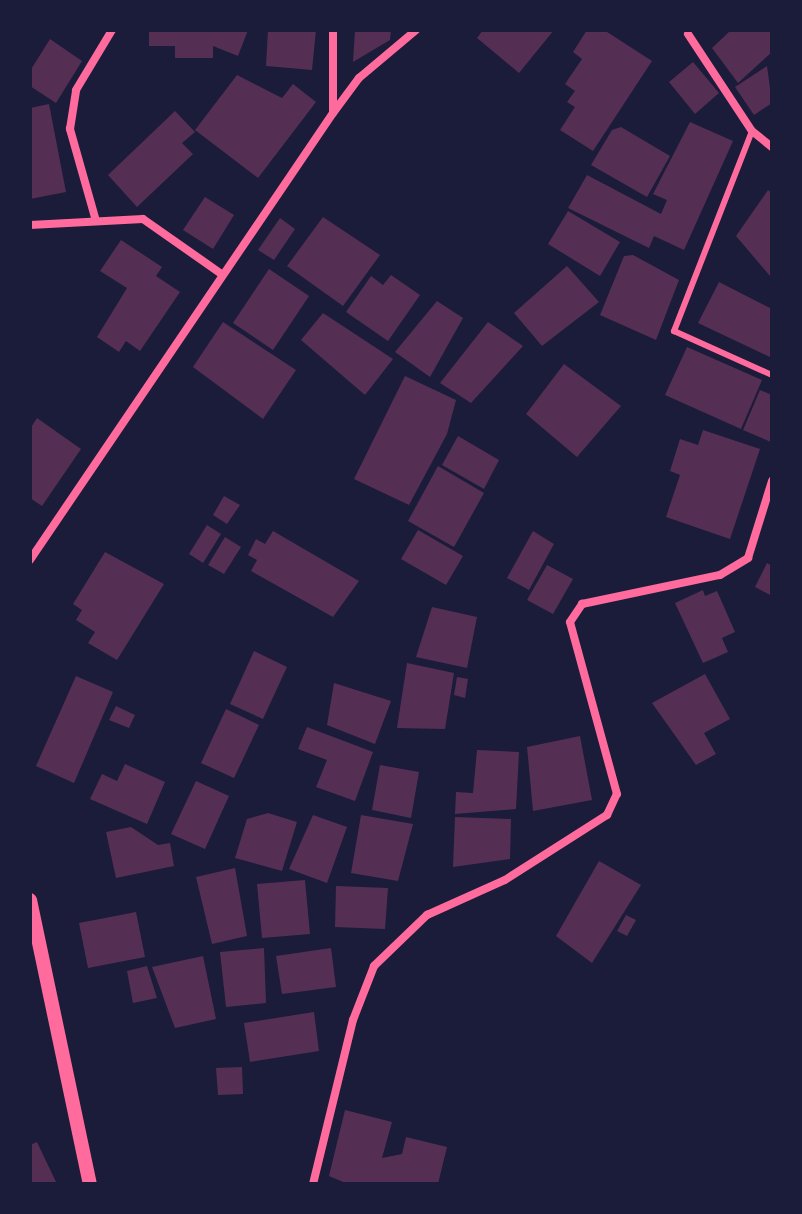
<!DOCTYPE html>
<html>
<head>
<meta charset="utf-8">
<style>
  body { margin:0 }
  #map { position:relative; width:802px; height:1214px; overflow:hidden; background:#1b1b3a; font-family:Cabin,sans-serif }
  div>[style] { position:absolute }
  .building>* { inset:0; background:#542f53 }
  .service>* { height:6px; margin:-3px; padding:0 3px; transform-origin:3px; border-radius:3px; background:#ff6b9d }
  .minor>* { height:8px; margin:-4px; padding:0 4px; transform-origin:4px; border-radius:4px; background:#ff6b9d }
  .tertiary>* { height:14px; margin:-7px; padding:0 7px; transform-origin:7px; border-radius:7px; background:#ff6b9d }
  span { translate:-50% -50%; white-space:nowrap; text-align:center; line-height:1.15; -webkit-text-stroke:6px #1b1b3a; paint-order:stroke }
  .frame { position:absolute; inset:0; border:32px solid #1b1b3a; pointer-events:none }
</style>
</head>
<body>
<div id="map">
  <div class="building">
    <div style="clip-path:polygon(149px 30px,248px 30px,238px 56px,213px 46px,213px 58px,175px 58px,175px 46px,149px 46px)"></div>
    <div style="clip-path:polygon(268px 30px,316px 30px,312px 70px,266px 66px)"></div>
    <div style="clip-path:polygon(355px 30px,391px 30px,390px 40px,353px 62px)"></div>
    <div style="clip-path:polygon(483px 30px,554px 30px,519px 73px,477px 38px)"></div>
    <div style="clip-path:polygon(587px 30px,604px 30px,652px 61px,593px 151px,560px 130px,575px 107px,567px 102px,575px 91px,565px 84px,582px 59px,573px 52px)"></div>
    <div style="clip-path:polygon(731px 30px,772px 30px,772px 52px,738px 83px,712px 48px)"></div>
    <div style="clip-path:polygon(50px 39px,82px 61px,56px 103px,30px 86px,30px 71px)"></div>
    <div style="clip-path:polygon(693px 62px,719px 93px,695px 114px,669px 82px)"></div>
    <div style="clip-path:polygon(767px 66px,772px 103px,754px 115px,735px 87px)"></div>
    <div style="clip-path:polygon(237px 75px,282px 98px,293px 84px,316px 102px,258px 178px,195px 130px)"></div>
    <div style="clip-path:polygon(49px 104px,66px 192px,30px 199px,30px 108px)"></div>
    <div style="clip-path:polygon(175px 111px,195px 132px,182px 143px,193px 154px,137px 207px,108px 175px)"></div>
    <div style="clip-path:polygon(690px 122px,733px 141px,684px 250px,654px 236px,649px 248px,568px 208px,587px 175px,661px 214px,667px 200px,653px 194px)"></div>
    <div style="clip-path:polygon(621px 127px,670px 156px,647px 197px,591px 165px,612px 130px)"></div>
    <div style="clip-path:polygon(768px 190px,772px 193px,770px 276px,736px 236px)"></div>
    <div style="clip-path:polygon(205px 197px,234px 215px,213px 249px,183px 230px)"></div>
    <div style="clip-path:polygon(568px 211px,620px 242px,600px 276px,548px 244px)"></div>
    <div style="clip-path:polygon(323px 217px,380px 255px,343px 306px,287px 266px)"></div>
    <div style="clip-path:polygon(280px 218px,295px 229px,274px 260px,258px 250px)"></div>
    <div style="clip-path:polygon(121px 240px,162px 267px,156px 276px,180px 292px,140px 351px,126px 341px,119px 352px,97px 337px,127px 288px,100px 271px)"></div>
    <div style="clip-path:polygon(633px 255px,679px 280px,656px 340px,600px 315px,624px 256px)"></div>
    <div style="clip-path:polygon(567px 266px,599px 302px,542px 346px,514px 313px)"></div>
    <div style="clip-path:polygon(269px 269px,309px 296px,273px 350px,233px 323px)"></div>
    <div style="clip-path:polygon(391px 275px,420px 295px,388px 341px,346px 312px,371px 276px,383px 285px)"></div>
    <div style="clip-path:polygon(719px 282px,772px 309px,772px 358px,698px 323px)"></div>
    <div style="clip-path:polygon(437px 301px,463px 318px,430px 377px,395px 352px)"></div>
    <div style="clip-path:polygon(323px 313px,393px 359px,365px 395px,301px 340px)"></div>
    <div style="clip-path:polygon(223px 322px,296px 370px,263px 419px,193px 367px)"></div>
    <div style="clip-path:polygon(488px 322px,523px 346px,471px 403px,440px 383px)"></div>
    <div style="clip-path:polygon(687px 347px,762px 380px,741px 429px,665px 395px)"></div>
    <div style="clip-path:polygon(564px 364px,621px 406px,577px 457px,526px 414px)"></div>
    <div style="clip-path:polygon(405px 376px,456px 400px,447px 434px,409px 505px,354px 479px)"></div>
    <div style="clip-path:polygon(760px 390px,772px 395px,771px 442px,743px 430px)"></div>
    <div style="clip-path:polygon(37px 418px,81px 449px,42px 506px,30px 498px,30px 429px)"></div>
    <div style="clip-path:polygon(703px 430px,760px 449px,730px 539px,666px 517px,680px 475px,670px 471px,680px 439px,698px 445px)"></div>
    <div style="clip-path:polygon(458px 436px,499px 460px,484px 489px,442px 465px)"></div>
    <div style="clip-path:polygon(438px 466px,484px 493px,454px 547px,408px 521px)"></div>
    <div style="clip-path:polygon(224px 496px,240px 505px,227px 524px,213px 515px)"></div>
    <div style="clip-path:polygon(207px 525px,221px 534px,203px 563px,189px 554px)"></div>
    <div style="clip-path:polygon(418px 530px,463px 556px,446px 585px,401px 559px)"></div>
    <div style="clip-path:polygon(273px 531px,359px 581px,333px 617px,251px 571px,257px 560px,248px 555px,256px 539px,265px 544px)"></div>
    <div style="clip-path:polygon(533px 531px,554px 544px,529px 590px,507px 578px)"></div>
    <div style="clip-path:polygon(225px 537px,241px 547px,224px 574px,208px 565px)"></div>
    <div style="clip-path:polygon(105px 552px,164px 584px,117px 660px,88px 643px,95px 632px,76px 620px,82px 610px,73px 604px)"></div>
    <div style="clip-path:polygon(767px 563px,772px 566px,772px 596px,755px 587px)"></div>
    <div style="clip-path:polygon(547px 565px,573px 579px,553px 614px,527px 600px)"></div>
    <div style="clip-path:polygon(703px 590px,705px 596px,717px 591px,735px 632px,722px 638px,728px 652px,703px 663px,675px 603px)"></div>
    <div style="clip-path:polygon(432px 607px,477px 617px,467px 668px,416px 657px)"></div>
    <div style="clip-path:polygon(254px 651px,287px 667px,263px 719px,230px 704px)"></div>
    <div style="clip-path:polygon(407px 663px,454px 673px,445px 729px,397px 728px)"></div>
    <div style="clip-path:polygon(705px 674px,730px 719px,704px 733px,716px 754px,696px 765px,652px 703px)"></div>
    <div style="clip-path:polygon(76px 676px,113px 692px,74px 783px,36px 766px)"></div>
    <div style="clip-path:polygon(457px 677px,468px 679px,465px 698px,454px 695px)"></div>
    <div style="clip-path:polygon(334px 683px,391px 701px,375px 744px,327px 725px)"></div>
    <div style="clip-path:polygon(116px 706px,135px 715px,129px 728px,109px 720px)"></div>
    <div style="clip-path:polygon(226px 709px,259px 725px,234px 778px,201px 763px)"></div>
    <div style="clip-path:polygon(307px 727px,373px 752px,355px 801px,316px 787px,327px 760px,298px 749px)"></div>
    <div style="clip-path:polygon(580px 736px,592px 800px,533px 811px,527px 747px)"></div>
    <div style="clip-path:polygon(477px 750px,519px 752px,516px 809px,455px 814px,456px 792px,473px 793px)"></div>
    <div style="clip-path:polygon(125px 764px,165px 782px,147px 824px,90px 799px,102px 774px,117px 781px)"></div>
    <div style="clip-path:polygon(380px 765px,419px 772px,411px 818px,372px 810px)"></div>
    <div style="clip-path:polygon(196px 781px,229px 796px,205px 849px,171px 834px)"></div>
    <div style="clip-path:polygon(268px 813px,297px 822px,282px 871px,235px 858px,247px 819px)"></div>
    <div style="clip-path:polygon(313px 815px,347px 827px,327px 883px,289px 869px)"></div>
    <div style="clip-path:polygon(361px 815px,413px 824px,398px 881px,351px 873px)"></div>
    <div style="clip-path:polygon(455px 817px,511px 819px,510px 859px,453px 867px)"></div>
    <div style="clip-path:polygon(131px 827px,158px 845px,170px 843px,174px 866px,116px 878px,106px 832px)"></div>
    <div style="clip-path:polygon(599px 861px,641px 885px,592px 963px,556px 936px)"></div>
    <div style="clip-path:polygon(235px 868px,247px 936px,212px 944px,196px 877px)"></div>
    <div style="clip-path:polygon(305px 880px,310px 934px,262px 938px,257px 884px)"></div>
    <div style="clip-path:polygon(336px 886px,388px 888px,385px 929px,335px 927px)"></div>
    <div style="clip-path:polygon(136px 912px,145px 957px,88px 968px,79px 923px)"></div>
    <div style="clip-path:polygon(626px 915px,636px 920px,627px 936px,617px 931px)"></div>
    <div style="clip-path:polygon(264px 948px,266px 1003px,226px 1007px,220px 952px)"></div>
    <div style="clip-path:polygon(331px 948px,336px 987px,282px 994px,276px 956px)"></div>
    <div style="clip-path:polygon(203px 956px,216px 1019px,175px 1028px,152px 967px)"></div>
    <div style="clip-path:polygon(147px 966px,157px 998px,133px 1003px,127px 971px)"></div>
    <div style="clip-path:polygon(314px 1012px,319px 1051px,250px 1062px,244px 1023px)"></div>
    <div style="clip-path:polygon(242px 1067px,243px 1094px,218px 1095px,216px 1068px)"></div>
    <div style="clip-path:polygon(345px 1110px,392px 1122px,382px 1158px,402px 1154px,406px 1137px,447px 1147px,438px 1184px,348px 1184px,329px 1176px)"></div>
    <div style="clip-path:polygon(37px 1142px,57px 1184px,30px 1184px,30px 1145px)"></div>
  </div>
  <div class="service">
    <div style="left:752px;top:131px;width:215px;rotate:111.3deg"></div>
    <div style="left:674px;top:331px;width:107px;rotate:24.2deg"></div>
  </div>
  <div class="minor">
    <div style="left:688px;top:34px;width:116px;rotate:56.6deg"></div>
    <div style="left:752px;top:131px;width:26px;rotate:39deg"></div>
    <div style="left:333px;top:112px;width:82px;rotate:-90deg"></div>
    <div style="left:96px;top:221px;width:96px;rotate:-105.8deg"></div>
    <div style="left:70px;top:129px;width:39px;rotate:-81deg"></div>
    <div style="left:76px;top:90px;width:70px;rotate:-59deg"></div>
    <div style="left:30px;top:225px;width:113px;rotate:-3deg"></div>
    <div style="left:143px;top:219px;width:94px;rotate:35deg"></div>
    <div style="left:30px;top:560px;width:540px;rotate:-55.87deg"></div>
    <div style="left:333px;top:113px;width:44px;rotate:-53.4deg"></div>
    <div style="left:359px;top:78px;width:75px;rotate:-40.1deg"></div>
    <div style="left:313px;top:1184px;width:169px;rotate:-76.3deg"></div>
    <div style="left:353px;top:1020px;width:58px;rotate:-68.7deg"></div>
    <div style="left:374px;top:966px;width:74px;rotate:-43.9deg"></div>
    <div style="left:427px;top:915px;width:85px;rotate:-24.2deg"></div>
    <div style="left:505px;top:880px;width:121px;rotate:-32.5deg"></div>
    <div style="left:607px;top:815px;width:23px;rotate:-65deg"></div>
    <div style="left:617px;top:794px;width:178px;rotate:-105.3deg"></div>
    <div style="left:570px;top:622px;width:22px;rotate:-56deg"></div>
    <div style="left:582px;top:604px;width:141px;rotate:-11.9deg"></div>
    <div style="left:720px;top:575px;width:33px;rotate:-31deg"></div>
    <div style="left:748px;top:558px;width:81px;rotate:-72.7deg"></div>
  </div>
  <div class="tertiary">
    <div style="left:30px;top:900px;width:290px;rotate:78.1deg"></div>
  </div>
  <div class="frame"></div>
</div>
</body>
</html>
